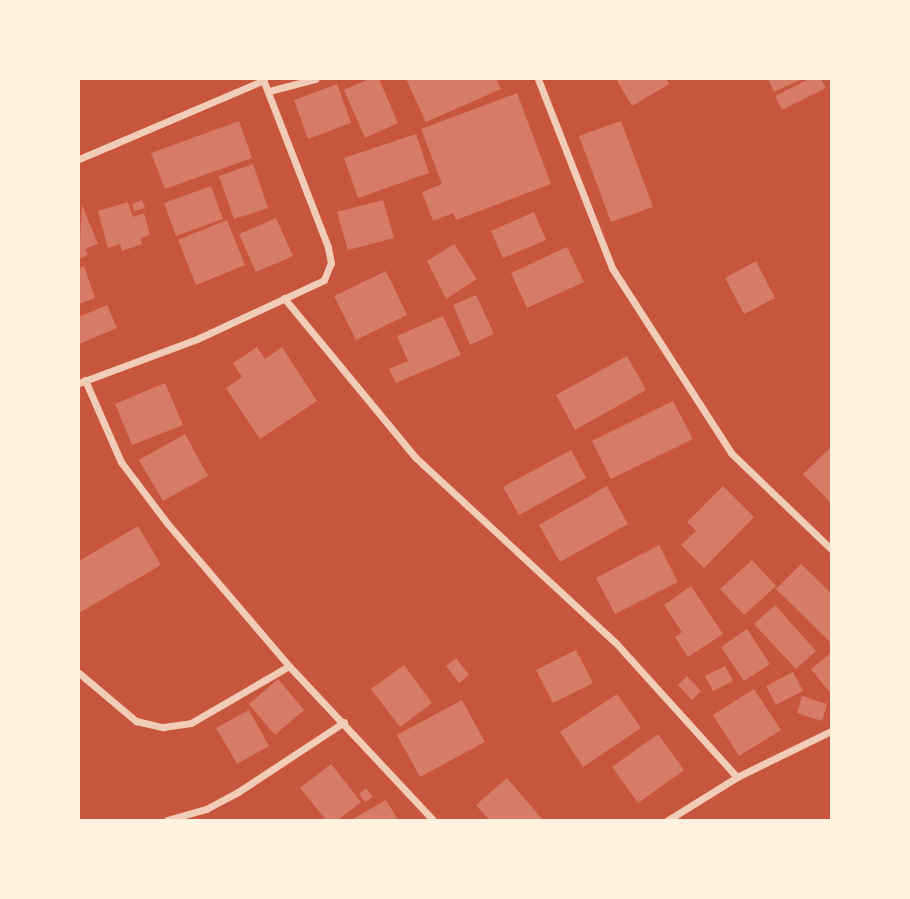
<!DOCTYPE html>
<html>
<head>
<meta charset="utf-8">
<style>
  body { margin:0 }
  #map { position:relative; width:910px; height:899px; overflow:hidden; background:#c8553d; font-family:"Public Sans",sans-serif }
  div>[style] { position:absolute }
  .building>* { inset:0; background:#d67c66 }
  .minor>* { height:7px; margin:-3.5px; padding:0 3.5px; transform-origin:3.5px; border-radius:3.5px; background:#f1ccb7 }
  span { translate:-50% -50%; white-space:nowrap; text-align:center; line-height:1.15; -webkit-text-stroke:5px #fff3e0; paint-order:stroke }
  .frame { position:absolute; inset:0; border:80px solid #fff3e0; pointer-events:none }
</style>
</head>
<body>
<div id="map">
  <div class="building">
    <div style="clip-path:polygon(369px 79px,379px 79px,398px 123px,365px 138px,344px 90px)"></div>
    <div style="clip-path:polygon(406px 79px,496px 79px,501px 89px,426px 122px)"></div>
    <div style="clip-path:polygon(616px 79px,666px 79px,669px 84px,632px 106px)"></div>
    <div style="clip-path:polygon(768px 79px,802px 79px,774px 92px)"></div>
    <div style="clip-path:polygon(809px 79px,821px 79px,826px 88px,782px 110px,775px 96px)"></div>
    <div style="clip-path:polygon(337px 84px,351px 123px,308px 139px,294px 100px)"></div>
    <div style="clip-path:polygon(517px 93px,551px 184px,456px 220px,453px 213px,433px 221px,422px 192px,442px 184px,421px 129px)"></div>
    <div style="clip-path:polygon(239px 121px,252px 158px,165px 189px,151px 153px)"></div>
    <div style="clip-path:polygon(621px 121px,653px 207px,611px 222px,579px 136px)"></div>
    <div style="clip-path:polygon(416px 134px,429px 173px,358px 198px,344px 158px)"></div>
    <div style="clip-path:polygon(253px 164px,268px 208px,234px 219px,219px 176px)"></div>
    <div style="clip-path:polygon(211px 186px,223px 219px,176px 236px,164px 203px)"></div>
    <div style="clip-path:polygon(142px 200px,145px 208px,134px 211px,132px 204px)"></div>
    <div style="clip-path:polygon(383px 200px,394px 238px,348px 250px,337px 212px)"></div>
    <div style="clip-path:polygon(128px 202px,133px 217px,144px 213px,150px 235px,141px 238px,142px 244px,122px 251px,120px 244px,108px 248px,98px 211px)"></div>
    <div style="clip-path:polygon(82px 205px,98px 244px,85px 249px,88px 255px,79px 259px)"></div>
    <div style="clip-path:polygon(534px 212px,546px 240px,503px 258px,491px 231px)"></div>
    <div style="clip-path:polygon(276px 218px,293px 256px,256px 272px,239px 234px)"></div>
    <div style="clip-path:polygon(227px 220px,245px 265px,196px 285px,178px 240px)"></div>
    <div style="clip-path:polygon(454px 244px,477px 279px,446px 299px,427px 261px)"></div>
    <div style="clip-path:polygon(567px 247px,584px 282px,527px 308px,511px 273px)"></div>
    <div style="clip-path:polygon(756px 261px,775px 298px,744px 314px,725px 278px)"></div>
    <div style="clip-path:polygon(84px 266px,95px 298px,79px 304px,79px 268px)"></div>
    <div style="clip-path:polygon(386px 271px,407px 315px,356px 340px,334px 296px)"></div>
    <div style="clip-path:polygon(476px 295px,494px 334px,470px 345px,453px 305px)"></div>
    <div style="clip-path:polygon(107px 305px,117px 328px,79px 344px,79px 317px)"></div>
    <div style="clip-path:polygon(443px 316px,461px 355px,396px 383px,389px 369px,408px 361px,397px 336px)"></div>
    <div style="clip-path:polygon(257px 347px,265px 359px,282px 347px,317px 401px,260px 439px,226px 388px,242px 377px,233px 363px)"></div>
    <div style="clip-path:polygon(627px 356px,646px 390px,575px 430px,556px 395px)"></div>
    <div style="clip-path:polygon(165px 383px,183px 425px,132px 445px,115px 404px)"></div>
    <div style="clip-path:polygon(673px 401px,693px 439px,611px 479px,592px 441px)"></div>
    <div style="clip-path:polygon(185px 434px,208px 476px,163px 501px,139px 460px)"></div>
    <div style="clip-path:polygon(831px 447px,831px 503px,803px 474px)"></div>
    <div style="clip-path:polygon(571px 450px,586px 478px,519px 515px,503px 487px)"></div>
    <div style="clip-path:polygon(607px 486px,628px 524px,560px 562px,539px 525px)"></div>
    <div style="clip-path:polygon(723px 486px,754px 517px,704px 568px,681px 545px,696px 531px,687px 522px)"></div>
    <div style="clip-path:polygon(138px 526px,161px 565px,79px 613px,79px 561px)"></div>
    <div style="clip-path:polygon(659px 545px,678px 582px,615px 614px,596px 578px)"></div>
    <div style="clip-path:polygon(752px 560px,776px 586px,744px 615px,720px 589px)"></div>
    <div style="clip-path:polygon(801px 564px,831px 593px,831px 643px,776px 589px)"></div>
    <div style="clip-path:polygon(691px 586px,723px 634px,688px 657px,675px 637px,682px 632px,664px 605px)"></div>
    <div style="clip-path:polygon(775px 605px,816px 651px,796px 669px,754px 624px)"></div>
    <div style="clip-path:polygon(747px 629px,770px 664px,744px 681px,721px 647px)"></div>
    <div style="clip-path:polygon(576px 650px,593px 683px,553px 703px,536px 670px)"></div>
    <div style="clip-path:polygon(831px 653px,831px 694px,811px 669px)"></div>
    <div style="clip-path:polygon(456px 658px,469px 675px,459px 683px,446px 666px)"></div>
    <div style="clip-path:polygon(404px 665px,432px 703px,400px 727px,371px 689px)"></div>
    <div style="clip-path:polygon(725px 666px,733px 681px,713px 691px,705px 676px)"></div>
    <div style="clip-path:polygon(793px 672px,803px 691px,776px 705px,766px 686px)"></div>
    <div style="clip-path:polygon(687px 676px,701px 691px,692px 700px,678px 685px)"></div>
    <div style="clip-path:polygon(278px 679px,304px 710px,275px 735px,249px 704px)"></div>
    <div style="clip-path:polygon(754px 689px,781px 730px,739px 756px,713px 715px)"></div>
    <div style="clip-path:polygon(617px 694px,641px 728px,583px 767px,560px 732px)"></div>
    <div style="clip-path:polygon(802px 696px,827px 704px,822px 721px,797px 713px)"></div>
    <div style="clip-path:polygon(462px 700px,485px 742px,420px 777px,397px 735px)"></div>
    <div style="clip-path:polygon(249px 710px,269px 746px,237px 764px,216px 728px)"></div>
    <div style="clip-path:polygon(658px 734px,684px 770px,638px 803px,612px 767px)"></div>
    <div style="clip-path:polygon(331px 764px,361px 802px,338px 820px,326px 820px,300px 788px)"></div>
    <div style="clip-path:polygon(507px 778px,543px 820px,489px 820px,476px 805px)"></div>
    <div style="clip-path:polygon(366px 788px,373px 797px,365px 802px,359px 794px)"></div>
    <div style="clip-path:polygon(386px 800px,398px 820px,351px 820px)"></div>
  </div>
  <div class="minor">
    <div style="left:538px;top:79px;width:203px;rotate:68.6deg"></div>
    <div style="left:612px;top:268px;width:220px;rotate:57.2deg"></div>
    <div style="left:731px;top:453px;width:139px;rotate:43.8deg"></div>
    <div style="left:269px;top:91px;width:48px;rotate:-14.6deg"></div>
    <div style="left:79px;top:159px;width:201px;rotate:-23.1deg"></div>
    <div style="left:284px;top:298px;width:207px;rotate:50.5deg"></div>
    <div style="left:416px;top:458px;width:271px;rotate:42.8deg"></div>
    <div style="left:615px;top:642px;width:182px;rotate:47.9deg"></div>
    <div style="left:85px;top:380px;width:90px;rotate:66.3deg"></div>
    <div style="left:121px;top:462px;width:76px;rotate:53deg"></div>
    <div style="left:167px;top:523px;width:188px;rotate:49.5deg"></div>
    <div style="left:289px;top:666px;width:211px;rotate:46.9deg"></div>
    <div style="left:79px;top:383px;width:126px;rotate:-20.4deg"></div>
    <div style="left:197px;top:339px;width:140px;rotate:-24.9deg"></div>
    <div style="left:324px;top:280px;width:18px;rotate:-68deg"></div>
    <div style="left:331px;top:263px;width:16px;rotate:-101deg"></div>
    <div style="left:328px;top:247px;width:180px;rotate:-111.2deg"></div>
    <div style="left:79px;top:673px;width:75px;rotate:40.1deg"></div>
    <div style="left:136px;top:721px;width:28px;rotate:13deg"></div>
    <div style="left:163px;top:727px;width:28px;rotate:-8deg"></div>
    <div style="left:191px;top:723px;width:113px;rotate:-30.2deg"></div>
    <div style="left:167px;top:820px;width:41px;rotate:-15.8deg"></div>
    <div style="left:206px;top:809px;width:36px;rotate:-28deg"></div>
    <div style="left:238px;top:792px;width:127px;rotate:-33.4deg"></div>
    <div style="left:668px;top:820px;width:81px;rotate:-31.9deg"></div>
    <div style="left:737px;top:777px;width:105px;rotate:-26.1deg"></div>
  </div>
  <div class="frame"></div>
</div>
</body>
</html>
